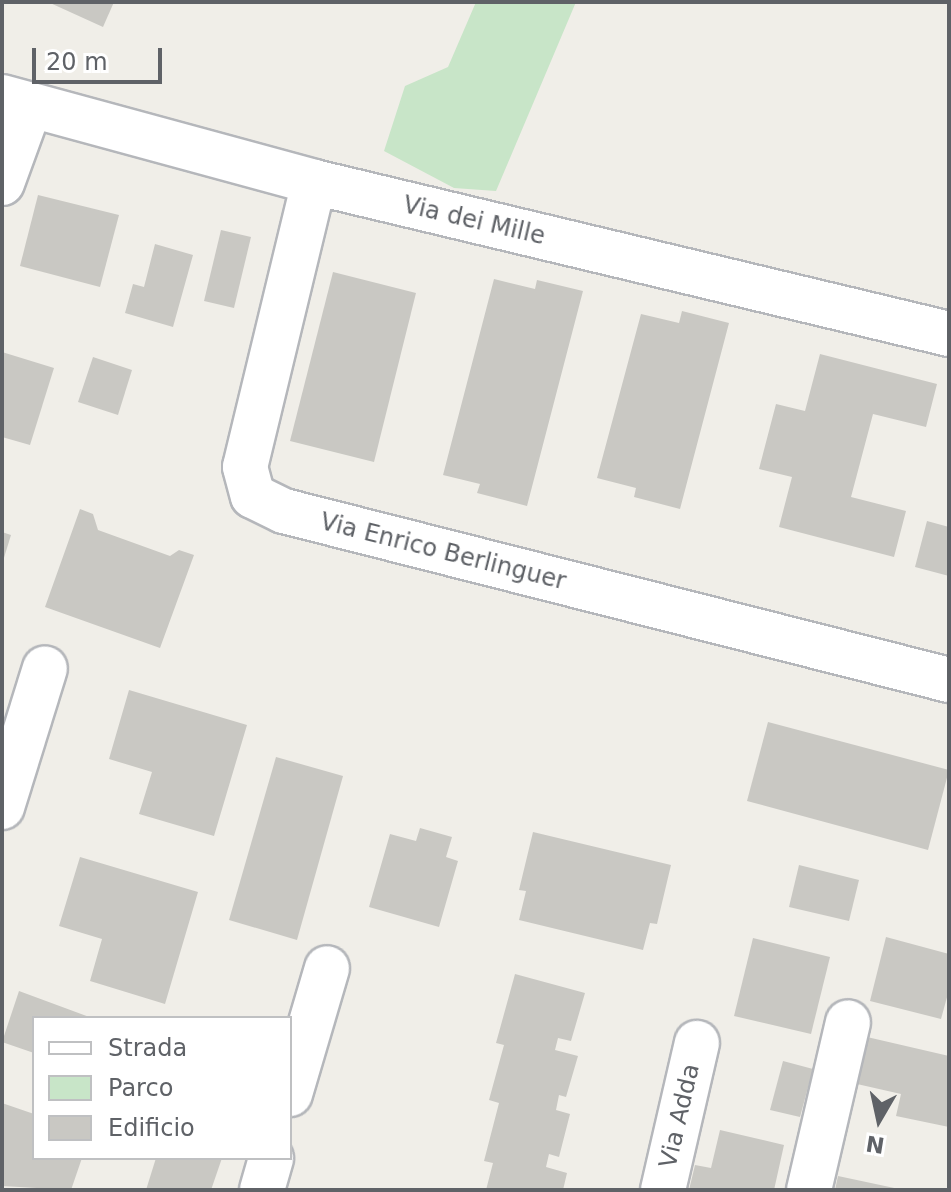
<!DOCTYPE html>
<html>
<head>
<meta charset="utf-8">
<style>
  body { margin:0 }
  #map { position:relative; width:951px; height:1192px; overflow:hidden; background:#f0eee8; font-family:"DejaVu Sans",sans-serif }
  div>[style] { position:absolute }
  .green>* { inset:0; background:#c8e5c8 }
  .building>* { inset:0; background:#c9c8c3 }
  .roads { filter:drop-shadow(2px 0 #b5b7bb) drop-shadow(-2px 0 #b5b7bb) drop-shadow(0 2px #b5b7bb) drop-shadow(0 -2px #b5b7bb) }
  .minor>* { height:44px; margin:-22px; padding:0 22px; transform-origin:22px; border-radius:22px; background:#fff }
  span { translate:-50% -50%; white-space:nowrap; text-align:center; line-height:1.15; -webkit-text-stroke:6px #fff; paint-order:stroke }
  .street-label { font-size:24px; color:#5f6267 }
  .frame { position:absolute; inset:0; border:4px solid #5f6267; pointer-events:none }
  .legend { position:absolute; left:32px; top:1016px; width:260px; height:144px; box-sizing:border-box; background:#fff; border:2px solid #bfc0c2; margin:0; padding:10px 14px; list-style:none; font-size:24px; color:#5f6267 }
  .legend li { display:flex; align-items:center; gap:16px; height:40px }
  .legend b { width:40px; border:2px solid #bfc0c2 }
  .north { position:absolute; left:839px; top:1080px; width:80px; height:80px; -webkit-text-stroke:6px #fff; paint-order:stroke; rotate:189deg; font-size:22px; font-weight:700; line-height:32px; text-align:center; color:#5f6267 }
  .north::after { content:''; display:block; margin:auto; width:28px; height:36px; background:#5f6267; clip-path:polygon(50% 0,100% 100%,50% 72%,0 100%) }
  .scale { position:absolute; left:32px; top:48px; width:130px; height:36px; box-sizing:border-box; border:4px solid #5f6267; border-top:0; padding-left:10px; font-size:24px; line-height:28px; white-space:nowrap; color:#5f6267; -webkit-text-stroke:6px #fff; paint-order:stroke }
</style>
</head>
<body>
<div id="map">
  <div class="green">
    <div style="clip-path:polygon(476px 2px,576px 2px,496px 191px,454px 188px,384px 151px,405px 86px,448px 67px)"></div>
  </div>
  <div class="building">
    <div style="clip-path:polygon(48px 2px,114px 2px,103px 27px)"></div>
    <div style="clip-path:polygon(38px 195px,119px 215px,100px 287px,20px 266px)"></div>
    <div style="clip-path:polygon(221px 230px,251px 237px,234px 308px,204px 301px)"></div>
    <div style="clip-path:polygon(155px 244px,193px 255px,173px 327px,125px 313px,133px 284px,144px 287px)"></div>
    <div style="clip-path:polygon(333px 272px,416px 293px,374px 462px,290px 441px)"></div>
    <div style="clip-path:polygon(494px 279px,535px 289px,537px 280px,583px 291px,527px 506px,477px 493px,480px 484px,443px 475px)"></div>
    <div style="clip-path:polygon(682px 311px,729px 323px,680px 509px,634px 497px,636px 488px,597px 478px,641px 314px,679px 323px)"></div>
    <div style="clip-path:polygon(2px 352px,54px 368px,30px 445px,2px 437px)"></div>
    <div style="clip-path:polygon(820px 354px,937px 384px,926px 427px,873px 414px,851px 497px,906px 511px,894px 557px,779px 527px,792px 477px,759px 469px,776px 404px,805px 411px)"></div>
    <div style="clip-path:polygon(93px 357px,132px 370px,118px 415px,78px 402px)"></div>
    <div style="clip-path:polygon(80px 509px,93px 514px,98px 530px,170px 556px,179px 550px,194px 555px,160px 648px,45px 607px)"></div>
    <div style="clip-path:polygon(927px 521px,949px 527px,949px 576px,915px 567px)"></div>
    <div style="clip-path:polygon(2px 532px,11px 535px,3px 561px,2px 561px)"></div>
    <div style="clip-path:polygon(129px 690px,247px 725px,214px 836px,139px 814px,152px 772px,109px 759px)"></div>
    <div style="clip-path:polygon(768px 722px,949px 770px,928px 850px,747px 801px)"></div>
    <div style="clip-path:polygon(276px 757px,343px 776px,297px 940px,229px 920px)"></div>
    <div style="clip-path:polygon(420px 828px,452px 837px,446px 857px,458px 861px,439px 927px,369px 907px,390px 834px,416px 841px)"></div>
    <div style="clip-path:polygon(533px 832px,671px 865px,657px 924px,650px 923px,643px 950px,519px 920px,526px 891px,519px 890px)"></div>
    <div style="clip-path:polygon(80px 857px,198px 892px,165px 1004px,90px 981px,102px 939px,59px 926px)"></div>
    <div style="clip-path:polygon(799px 865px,859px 880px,849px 921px,789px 907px)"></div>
    <div style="clip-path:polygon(886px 937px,949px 954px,949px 990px,941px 1019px,870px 1001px)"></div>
    <div style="clip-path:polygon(753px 938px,830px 957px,811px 1034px,734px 1016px)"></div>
    <div style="clip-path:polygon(515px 974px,585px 993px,571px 1041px,558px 1038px,555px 1050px,578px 1056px,566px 1097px,559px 1095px,556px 1110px,570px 1114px,559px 1157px,549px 1154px,546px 1167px,567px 1173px,563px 1190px,486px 1190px,493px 1163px,484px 1161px,499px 1103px,489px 1100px,504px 1045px,496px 1043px)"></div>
    <div style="clip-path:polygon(19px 991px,92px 1018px,34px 1018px,34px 1053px,2px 1042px)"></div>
    <div style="clip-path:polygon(867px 1037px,949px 1056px,949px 1127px,896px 1116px,901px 1094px,857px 1084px)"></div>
    <div style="clip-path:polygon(783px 1061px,813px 1069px,800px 1117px,770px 1110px)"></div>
    <div style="clip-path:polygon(2px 1103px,34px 1114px,34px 1158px,82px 1158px,71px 1190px,2px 1186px)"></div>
    <div style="clip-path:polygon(720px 1130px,784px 1145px,774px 1190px,689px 1190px,695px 1165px,711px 1168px)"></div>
    <div style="clip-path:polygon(156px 1158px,222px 1158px,211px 1190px,146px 1190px)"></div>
    <div style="clip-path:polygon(838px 1176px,899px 1189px,899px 1190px,835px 1190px)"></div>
  </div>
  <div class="roads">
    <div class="minor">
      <div style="left:2px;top:97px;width:323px;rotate:15.2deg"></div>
      <div style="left:314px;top:182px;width:653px;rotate:13.46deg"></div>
      <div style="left:314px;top:182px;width:293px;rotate:103.6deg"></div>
      <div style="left:245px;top:467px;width:30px;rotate:75deg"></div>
      <div style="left:253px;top:496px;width:34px;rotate:26deg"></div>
      <div style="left:284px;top:511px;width:686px;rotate:14.26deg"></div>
      <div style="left:2px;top:183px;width:82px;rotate:-70deg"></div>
      <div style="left:2px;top:807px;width:145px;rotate:-72.8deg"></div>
      <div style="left:290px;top:1094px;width:131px;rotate:-73.6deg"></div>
      <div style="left:262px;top:1190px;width:33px;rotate:-74deg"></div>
      <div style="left:663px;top:1190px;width:151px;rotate:-77deg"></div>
      <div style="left:809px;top:1190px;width:172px;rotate:-76.9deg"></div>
    </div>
  </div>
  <div class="street-label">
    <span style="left:474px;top:221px;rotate:13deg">Via dei Mille</span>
    <span style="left:443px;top:552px;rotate:14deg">Via Enrico Berlinguer</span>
    <span style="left:680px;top:1116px;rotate:-77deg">Via Adda</span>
  </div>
  <div class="frame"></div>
  <ul class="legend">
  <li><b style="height:10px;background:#fff"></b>Strada</li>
  <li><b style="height:22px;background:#c8e5c8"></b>Parco</li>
  <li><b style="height:22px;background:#c9c8c3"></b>Edificio</li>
  </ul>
  <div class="north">N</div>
  <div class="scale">20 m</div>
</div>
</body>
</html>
